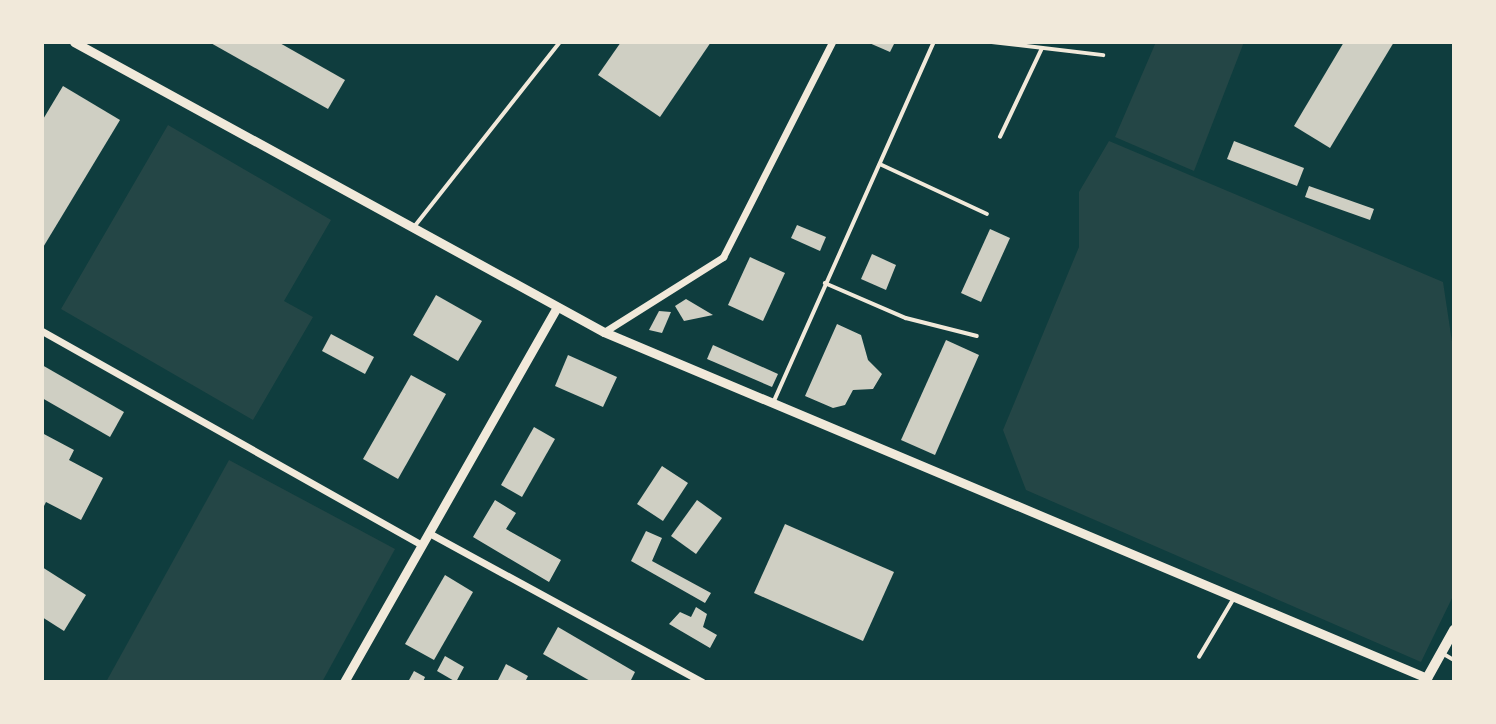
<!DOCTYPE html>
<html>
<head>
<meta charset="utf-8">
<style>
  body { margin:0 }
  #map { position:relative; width:1496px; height:724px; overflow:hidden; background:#0f3d3e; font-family:Rubik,sans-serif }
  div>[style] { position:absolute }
  .green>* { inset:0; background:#244646 }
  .building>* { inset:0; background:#cfcfc3 }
  .service>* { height:3.5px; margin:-1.75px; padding:0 1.75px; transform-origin:1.75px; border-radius:1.75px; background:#f1e9da }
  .minor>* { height:7px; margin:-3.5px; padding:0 3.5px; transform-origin:3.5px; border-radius:3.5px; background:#f1e9da }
  .tertiary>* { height:9px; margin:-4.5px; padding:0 4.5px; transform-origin:4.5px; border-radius:4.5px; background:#f1e9da }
  .secondary>* { height:10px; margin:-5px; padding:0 5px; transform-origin:5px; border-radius:5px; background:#f1e9da }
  span { translate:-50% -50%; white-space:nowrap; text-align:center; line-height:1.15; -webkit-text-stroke:6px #f1e9da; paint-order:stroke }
  .frame { position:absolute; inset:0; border:44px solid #f1e9da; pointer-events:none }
</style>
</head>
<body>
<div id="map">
  <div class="green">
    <div style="clip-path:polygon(1156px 42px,1244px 42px,1194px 171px,1115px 137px)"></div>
    <div style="clip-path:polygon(168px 125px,331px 220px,284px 301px,313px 317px,253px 420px,61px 309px)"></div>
    <div style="clip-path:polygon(1109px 141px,1443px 282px,1454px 355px,1454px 594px,1421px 662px,1026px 490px,1003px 430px,1079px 247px,1079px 192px)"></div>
    <div style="clip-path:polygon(229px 460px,395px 549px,322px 682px,106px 682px)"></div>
  </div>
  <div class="building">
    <div style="clip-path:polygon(209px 42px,278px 42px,345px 80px,328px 109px)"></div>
    <div style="clip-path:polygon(621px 42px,711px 42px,660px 117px,598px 75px)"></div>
    <div style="clip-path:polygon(867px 42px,895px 42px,890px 52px)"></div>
    <div style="clip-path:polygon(1344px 42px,1394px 42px,1330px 148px,1294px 126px)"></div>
    <div style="clip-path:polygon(63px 86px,120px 120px,42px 249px,42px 121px)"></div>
    <div style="clip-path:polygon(1234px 141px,1304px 168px,1297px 186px,1227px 159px)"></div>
    <div style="clip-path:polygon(1309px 186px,1374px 209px,1370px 220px,1305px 197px)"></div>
    <div style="clip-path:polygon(797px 225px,826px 237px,820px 251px,791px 238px)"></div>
    <div style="clip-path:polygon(990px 229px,1010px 238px,981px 302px,961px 293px)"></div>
    <div style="clip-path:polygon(872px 254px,896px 265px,886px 290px,861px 279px)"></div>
    <div style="clip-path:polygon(750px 257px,785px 273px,763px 321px,728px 305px)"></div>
    <div style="clip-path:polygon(436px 295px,482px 321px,458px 361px,413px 335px)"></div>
    <div style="clip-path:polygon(686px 299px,713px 315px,684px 321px,675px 306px)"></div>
    <div style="clip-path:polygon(659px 311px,671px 312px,662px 333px,649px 330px)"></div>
    <div style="clip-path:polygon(837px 324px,861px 335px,868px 360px,882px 374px,873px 389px,853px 390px,845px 405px,833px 408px,805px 396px)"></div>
    <div style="clip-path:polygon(331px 334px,374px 357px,365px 374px,322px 351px)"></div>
    <div style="clip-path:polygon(946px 340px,979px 355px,935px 455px,901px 440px)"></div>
    <div style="clip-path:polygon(713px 345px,778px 374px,772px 387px,707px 359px)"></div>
    <div style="clip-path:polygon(568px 355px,617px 377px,603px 407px,555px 386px)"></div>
    <div style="clip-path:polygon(42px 365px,124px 412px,110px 437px,42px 398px)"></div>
    <div style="clip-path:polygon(411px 375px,446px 394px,398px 479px,363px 459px)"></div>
    <div style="clip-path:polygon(534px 427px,555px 439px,522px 497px,501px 485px)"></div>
    <div style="clip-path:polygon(42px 433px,74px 450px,69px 460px,103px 478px,81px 520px,46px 502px,42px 510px)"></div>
    <div style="clip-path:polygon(662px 466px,688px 483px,663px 521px,637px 504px)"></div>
    <div style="clip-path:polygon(495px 500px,516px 513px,506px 529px,561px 560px,549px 582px,473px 537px)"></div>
    <div style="clip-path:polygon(697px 500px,722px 518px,696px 554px,671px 536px)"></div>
    <div style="clip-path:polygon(785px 524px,894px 572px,863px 641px,754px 593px)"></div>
    <div style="clip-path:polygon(646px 531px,662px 538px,652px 561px,711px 593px,705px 603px,631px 561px)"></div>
    <div style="clip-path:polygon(42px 567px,86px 595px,64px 631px,42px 617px)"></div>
    <div style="clip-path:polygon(445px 575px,473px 592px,434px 660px,405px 644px)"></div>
    <div style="clip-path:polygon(696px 607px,707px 614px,703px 627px,717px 635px,710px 648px,669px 624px,680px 612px,691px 617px)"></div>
    <div style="clip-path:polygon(558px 627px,635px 672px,630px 682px,592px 682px,543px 654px)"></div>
    <div style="clip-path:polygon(445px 656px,464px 667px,456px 682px,437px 671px)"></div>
    <div style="clip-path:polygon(506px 664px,528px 676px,525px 682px,497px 682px)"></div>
    <div style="clip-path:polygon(414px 671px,425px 677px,423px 682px,408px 682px)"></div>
  </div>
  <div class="service">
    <div style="left:992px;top:42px;width:112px;rotate:6.7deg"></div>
    <div style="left:1000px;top:137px;width:98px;rotate:-64.7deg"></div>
    <div style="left:880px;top:164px;width:118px;rotate:25deg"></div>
    <div style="left:414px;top:227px;width:236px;rotate:-51.7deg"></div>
    <div style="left:825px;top:283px;width:88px;rotate:23.4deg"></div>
    <div style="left:906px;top:318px;width:73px;rotate:14.2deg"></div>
    <div style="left:774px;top:401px;width:393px;rotate:-66deg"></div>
    <div style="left:1444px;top:654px;width:12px;rotate:31deg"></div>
    <div style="left:1199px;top:657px;width:69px;rotate:-59.3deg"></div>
  </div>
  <div class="minor">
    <div style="left:42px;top:331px;width:436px;rotate:29.4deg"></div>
    <div style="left:604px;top:332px;width:141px;rotate:-32.2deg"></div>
    <div style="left:723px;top:257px;width:241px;rotate:-63.1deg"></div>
    <div style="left:429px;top:533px;width:311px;rotate:28.6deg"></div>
  </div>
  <div class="tertiary">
    <div style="left:74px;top:42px;width:604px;rotate:28.69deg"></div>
    <div style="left:604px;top:332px;width:893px;rotate:22.8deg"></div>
    <div style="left:344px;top:682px;width:431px;rotate:-60.4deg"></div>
  </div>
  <div class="secondary">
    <div style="left:1425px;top:682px;width:60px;rotate:-60.9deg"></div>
  </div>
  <div class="frame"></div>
</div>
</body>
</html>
